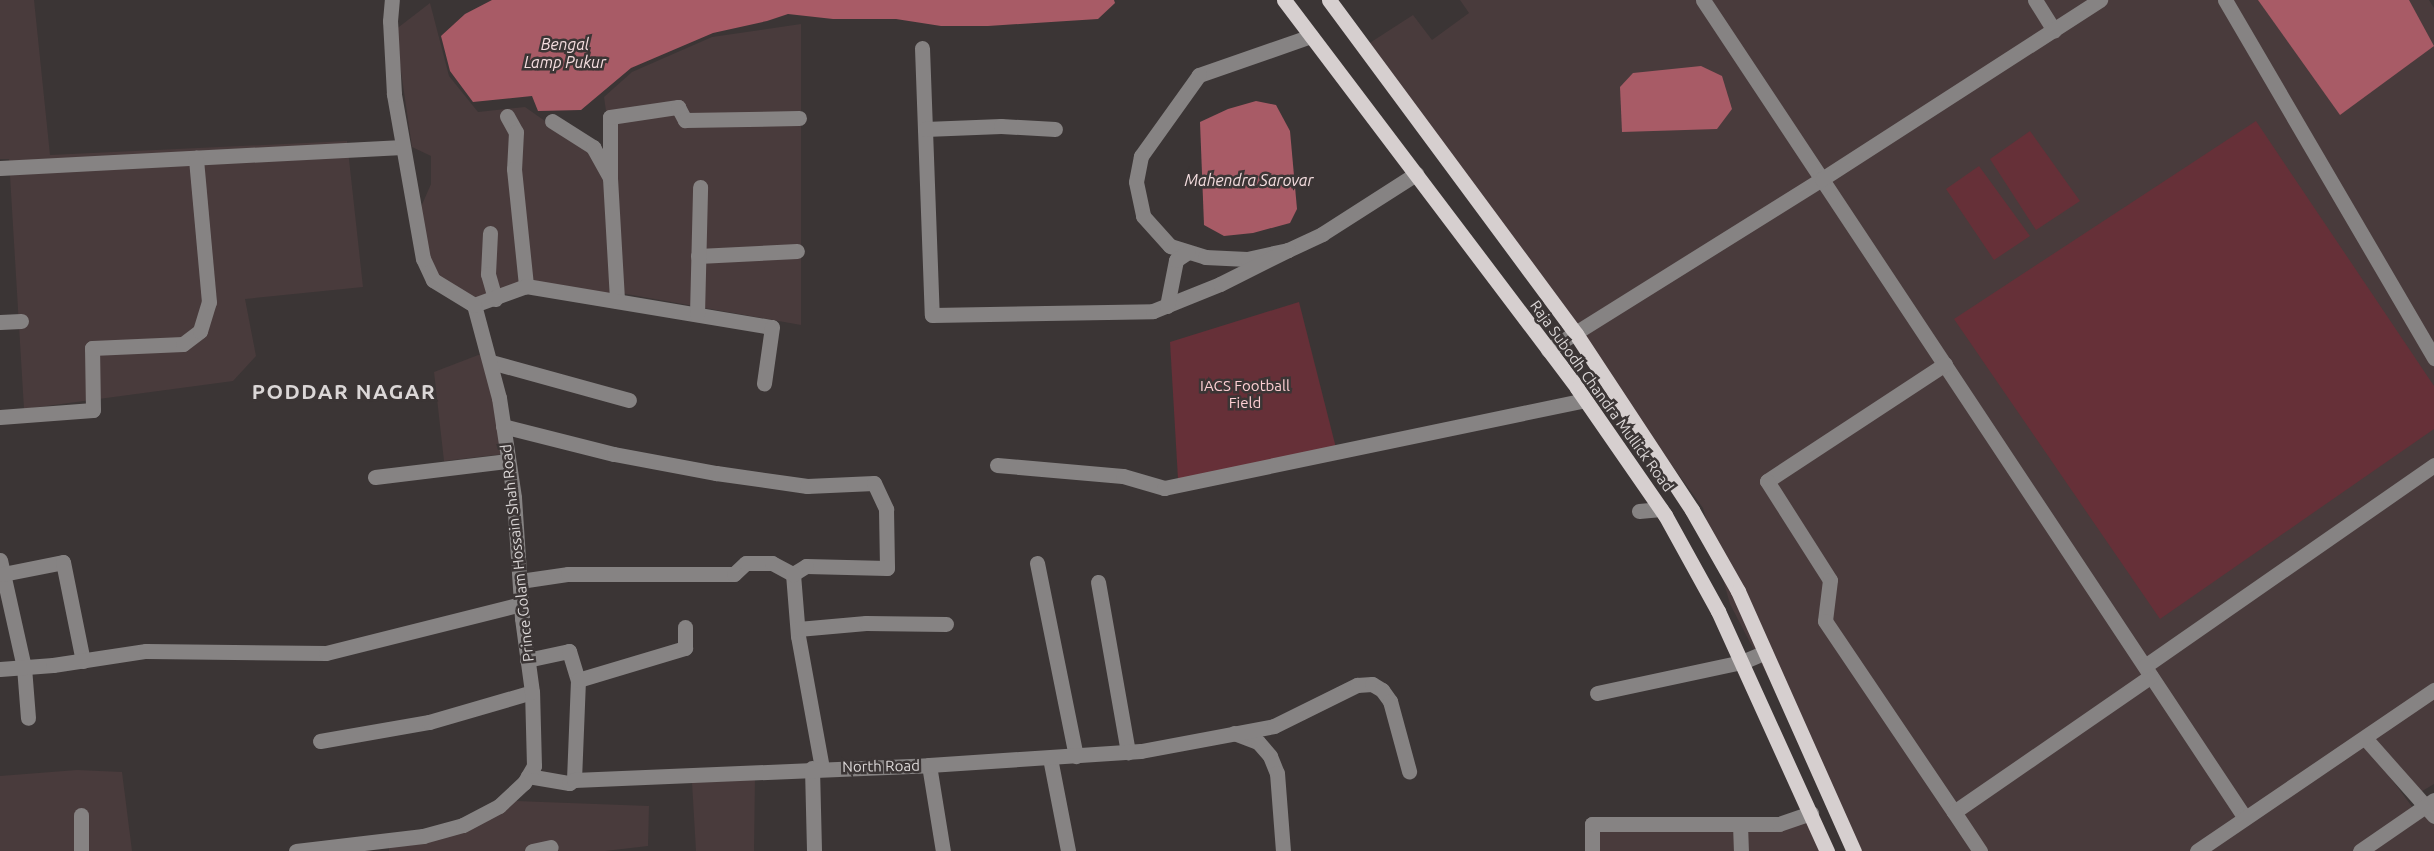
<!DOCTYPE html>
<html>
<head>
<meta charset="utf-8">
<style>
  body { margin:0 }
  #map { position:relative; width:2434px; height:851px; overflow:hidden; background:#3b3535; font-family:Ubuntu,sans-serif }
  div>[style] { position:absolute }
  .built>* { inset:0; background:#493b3c }
  .green>* { inset:0; background:#663038 }
  .water>* { inset:0; background:#a85b66 }
  .minor>* { height:15px; margin:-7.5px; padding:0 7.5px; transform-origin:7.5px; border-radius:7.5px; background:#868383 }
  .major>* { height:15px; margin:-7.5px; padding:0 7.5px; transform-origin:7.5px; border-radius:7.5px; background:#d6cfcf }
  span { translate:-50% -50%; white-space:nowrap; text-align:center; line-height:1.15; -webkit-text-stroke:5px #3b3535; paint-order:stroke }
  .park-label { font-size:15px; color:#fdcfd3 }
  .street-label { font-size:15px; color:#dbd7d7 }
  .water-label { font-size:16px; color:#f4dddf; font-style:italic }
  .district-label { font-size:21px; color:#dbd7d7; font-weight:700; letter-spacing:1.5px }
</style>
</head>
<body>
<div id="map">
  <div class="built">
    <div style="clip-path:polygon(0 0,34px 0,50px 155px,347px 141px,363px 287px,245px 299px,256px 356px,233px 381px,24px 409px,9px 159px,0 159px)"></div>
    <div style="clip-path:polygon(1460px 0,2429px 0,2434px 8px,2434px 784px,2419px 793px,2387px 773px,2416px 812px,2359px 851px,1851px 851px,1800px 738px,1730px 604px,1703px 508px,1365px 46px,1413px 15px,1432px 40px,1469px 13px)"></div>
    <div style="clip-path:polygon(430px 3px,449px 76px,478px 112px,525px 107px,592px 154px,606px 179px,610px 295px,526px 281px,477px 299px,439px 276px,427px 258px,421px 207px,431px 184px,431px 156px,412px 147px,395px 30px)"></div>
    <div style="clip-path:polygon(801px 24px,801px 325px,621px 293px,615px 174px,604px 97px,632px 72px,712px 37px)"></div>
    <div style="clip-path:polygon(486px 352px,504px 454px,444px 461px,434px 372px)"></div>
    <div style="clip-path:polygon(77px 770px,122px 772px,132px 851px,0 851px,0 776px)"></div>
    <div style="clip-path:polygon(755px 775px,754px 851px,696px 851px,692px 782px)"></div>
    <div style="clip-path:polygon(516px 801px,649px 806px,648px 846px,605px 851px,389px 851px,389px 847px,499px 811px)"></div>
    <div style="clip-path:polygon(2434px 806px,2434px 851px,2368px 851px)"></div>
    <div style="clip-path:polygon(1820px 817px,1835px 851px,1595px 851px,1595px 828px,1776px 828px)"></div>
  </div>
  <div class="green">
    <div style="clip-path:polygon(2256px 121px,2434px 386px,2434px 429px,2160px 619px,1954px 319px)"></div>
    <div style="clip-path:polygon(2030px 131px,2080px 201px,2036px 230px,1990px 159px)"></div>
    <div style="clip-path:polygon(1979px 166px,2030px 236px,1994px 260px,1946px 189px)"></div>
    <div style="clip-path:polygon(1299px 302px,1336px 448px,1178px 479px,1170px 342px)"></div>
  </div>
  <div class="water">
    <div style="clip-path:polygon(492px 0,1114px 0,1115px 3px,1098px 19px,988px 26px,941px 26px,896px 19px,833px 19px,788px 14px,767px 21px,713px 33px,631px 68px,581px 110px,538px 111px,532px 96px,473px 102px,450px 71px,441px 36px,465px 14px)"></div>
    <div style="clip-path:polygon(2258px 0,2409px 0,2434px 46px,2340px 115px)"></div>
    <div style="clip-path:polygon(1701px 66px,1722px 76px,1732px 109px,1717px 129px,1622px 132px,1620px 87px,1633px 73px)"></div>
    <div style="clip-path:polygon(1256px 101px,1276px 105px,1290px 131px,1297px 209px,1290px 223px,1253px 233px,1224px 236px,1204px 225px,1200px 122px,1228px 109px)"></div>
  </div>
  <div class="minor">
    <div style="left:1703px;top:0;width:981px;rotate:56.47deg"></div>
    <div style="left:2035px;top:0;width:36px;rotate:58deg"></div>
    <div style="left:2225px;top:0;width:415px;rotate:59.7deg"></div>
    <div style="left:1311px;top:36px;width:119px;rotate:160.8deg"></div>
    <div style="left:1199px;top:75px;width:100px;rotate:125.6deg"></div>
    <div style="left:1141px;top:156px;width:26px;rotate:101deg"></div>
    <div style="left:1136px;top:182px;width:35px;rotate:78deg"></div>
    <div style="left:1143px;top:216px;width:40px;rotate:48deg"></div>
    <div style="left:1170px;top:246px;width:37px;rotate:17deg"></div>
    <div style="left:1205px;top:257px;width:42px;rotate:2.7deg"></div>
    <div style="left:1247px;top:259px;width:42px;rotate:-12.4deg"></div>
    <div style="left:1288px;top:250px;width:38px;rotate:-25deg"></div>
    <div style="left:1322px;top:234px;width:112px;rotate:-32.6deg"></div>
    <div style="left:922px;top:48px;width:267px;rotate:87.9deg"></div>
    <div style="left:932px;top:315px;width:221px;rotate:-1deg"></div>
    <div style="left:1153px;top:311px;width:72px;rotate:-21.9deg"></div>
    <div style="left:1220px;top:284px;width:76px;rotate:-26.6deg"></div>
    <div style="left:507px;top:116px;width:18px;rotate:61deg"></div>
    <div style="left:516px;top:132px;width:37px;rotate:93deg"></div>
    <div style="left:514px;top:169px;width:118px;rotate:84.1deg"></div>
    <div style="left:552px;top:121px;width:49px;rotate:32.4deg"></div>
    <div style="left:593px;top:147px;width:35px;rotate:61deg"></div>
    <div style="left:610px;top:178px;width:123px;rotate:86.7deg"></div>
    <div style="left:925px;top:129px;width:76px;rotate:-2.3deg"></div>
    <div style="left:1001px;top:126px;width:54px;rotate:3.2deg"></div>
    <div style="left:0;top:168px;width:403px;rotate:-3deg"></div>
    <div style="left:610px;top:178px;width:61px;rotate:-90deg"></div>
    <div style="left:610px;top:117px;width:69px;rotate:-8.4deg"></div>
    <div style="left:678px;top:107px;width:15px;rotate:62deg"></div>
    <div style="left:685px;top:120px;width:114px;rotate:-1deg"></div>
    <div style="left:490px;top:233px;width:41px;rotate:92.8deg"></div>
    <div style="left:488px;top:274px;width:26px;rotate:74deg"></div>
    <div style="left:698px;top:256px;width:99px;rotate:-2.9deg"></div>
    <div style="left:474px;top:305px;width:55px;rotate:-20.1deg"></div>
    <div style="left:526px;top:286px;width:249px;rotate:9.5deg"></div>
    <div style="left:772px;top:327px;width:57px;rotate:98.1deg"></div>
    <div style="left:1167px;top:306px;width:47px;rotate:-78.9deg"></div>
    <div style="left:1176px;top:260px;width:14px;rotate:-34deg"></div>
    <div style="left:697px;top:314px;width:127px;rotate:-88.6deg"></div>
    <div style="left:0;top:322px;width:21px;rotate:-3deg"></div>
    <div style="left:1548px;top:350px;width:323px;rotate:-32deg"></div>
    <div style="left:1822px;top:179px;width:331px;rotate:-32.8deg"></div>
    <div style="left:491px;top:362px;width:143px;rotate:15.4deg"></div>
    <div style="left:1945px;top:364px;width:213px;rotate:146.7deg"></div>
    <div style="left:1767px;top:481px;width:117px;rotate:57.5deg"></div>
    <div style="left:1830px;top:580px;width:41px;rotate:97deg"></div>
    <div style="left:1825px;top:621px;width:230px;rotate:56deg"></div>
    <div style="left:1954px;top:812px;width:239px;rotate:-34.6deg"></div>
    <div style="left:0;top:417px;width:93px;rotate:-4.3deg"></div>
    <div style="left:93px;top:410px;width:62px;rotate:-90.9deg"></div>
    <div style="left:92px;top:348px;width:91px;rotate:-2.5deg"></div>
    <div style="left:183px;top:344px;width:21px;rotate:-37deg"></div>
    <div style="left:200px;top:331px;width:30px;rotate:-73deg"></div>
    <div style="left:209px;top:302px;width:145px;rotate:-95.2deg"></div>
    <div style="left:503px;top:426px;width:114px;rotate:14.2deg"></div>
    <div style="left:614px;top:454px;width:104px;rotate:10.6deg"></div>
    <div style="left:716px;top:473px;width:92px;rotate:8.1deg"></div>
    <div style="left:807px;top:486px;width:67px;rotate:-2.6deg"></div>
    <div style="left:874px;top:483px;width:29px;rotate:65deg"></div>
    <div style="left:886px;top:509px;width:59px;rotate:89deg"></div>
    <div style="left:887px;top:568px;width:81px;rotate:-178.6deg"></div>
    <div style="left:806px;top:566px;width:15px;rotate:148deg"></div>
    <div style="left:793px;top:574px;width:62px;rotate:85.4deg"></div>
    <div style="left:798px;top:636px;width:134px;rotate:79.7deg"></div>
    <div style="left:997px;top:465px;width:126px;rotate:5deg"></div>
    <div style="left:1123px;top:476px;width:43px;rotate:16.3deg"></div>
    <div style="left:1164px;top:488px;width:430px;rotate:-11.8deg"></div>
    <div style="left:375px;top:477px;width:134px;rotate:-6.9deg"></div>
    <div style="left:1639px;top:511px;width:22px;rotate:-5deg"></div>
    <div style="left:0;top:560px;width:110px;rotate:77.4deg"></div>
    <div style="left:24px;top:667px;width:51px;rotate:85.5deg"></div>
    <div style="left:1037px;top:563px;width:197px;rotate:78.6deg"></div>
    <div style="left:3px;top:574px;width:61px;rotate:-11.3deg"></div>
    <div style="left:63px;top:562px;width:101px;rotate:78.6deg"></div>
    <div style="left:520px;top:581px;width:49px;rotate:-8.3deg"></div>
    <div style="left:568px;top:574px;width:166px"></div>
    <div style="left:734px;top:574px;width:16px;rotate:-43deg"></div>
    <div style="left:746px;top:563px;width:26px"></div>
    <div style="left:772px;top:563px;width:24px;rotate:28deg"></div>
    <div style="left:1098px;top:582px;width:173px;rotate:80deg"></div>
    <div style="left:798px;top:629px;width:68px;rotate:-5deg"></div>
    <div style="left:866px;top:623px;width:80px;rotate:0.7deg"></div>
    <div style="left:527px;top:660px;width:43px;rotate:-12.1deg"></div>
    <div style="left:569px;top:651px;width:30px;rotate:73deg"></div>
    <div style="left:578px;top:680px;width:100px;rotate:92.3deg"></div>
    <div style="left:2145px;top:666px;width:352px;rotate:-34.8deg"></div>
    <div style="left:0;top:669px;width:53px;rotate:-4.3deg"></div>
    <div style="left:53px;top:665px;width:94px;rotate:-8.6deg"></div>
    <div style="left:146px;top:651px;width:180px;rotate:0.6deg"></div>
    <div style="left:326px;top:653px;width:201px;rotate:-14.1deg"></div>
    <div style="left:578px;top:680px;width:112px;rotate:-16.7deg"></div>
    <div style="left:685px;top:648px;width:21px;rotate:-90deg"></div>
    <div style="left:1597px;top:693px;width:148px;rotate:-12.1deg"></div>
    <div style="left:1742px;top:662px;width:25px;rotate:-23deg"></div>
    <div style="left:1234px;top:733px;width:26px;rotate:21deg"></div>
    <div style="left:1258px;top:742px;width:18px;rotate:49deg"></div>
    <div style="left:1270px;top:756px;width:18px;rotate:68deg"></div>
    <div style="left:1277px;top:773px;width:78px;rotate:85.6deg"></div>
    <div style="left:2365px;top:738px;width:104px;rotate:48.5deg"></div>
    <div style="left:320px;top:741px;width:111px;rotate:-9.9deg"></div>
    <div style="left:429px;top:722px;width:107px;rotate:-16.2deg"></div>
    <div style="left:1050px;top:758px;width:95px;rotate:79deg"></div>
    <div style="left:929px;top:765px;width:87px;rotate:80.8deg"></div>
    <div style="left:812px;top:768px;width:83px;rotate:88.6deg"></div>
    <div style="left:528px;top:776px;width:42px;rotate:9.7deg"></div>
    <div style="left:569px;top:783px;width:6px;rotate:-31deg"></div>
    <div style="left:574px;top:780px;width:355px;rotate:-2.4deg"></div>
    <div style="left:929px;top:765px;width:212px;rotate:-3.8deg"></div>
    <div style="left:1141px;top:751px;width:135px;rotate:-10.6deg"></div>
    <div style="left:1274px;top:726px;width:93px;rotate:-26.3deg"></div>
    <div style="left:1357px;top:685px;width:15px;rotate:-4deg"></div>
    <div style="left:1372px;top:684px;width:12px;rotate:31deg"></div>
    <div style="left:1382px;top:690px;width:14px;rotate:54deg"></div>
    <div style="left:1390px;top:701px;width:73px;rotate:74.8deg"></div>
    <div style="left:1954px;top:812px;width:47px;rotate:56.3deg"></div>
    <div style="left:81px;top:815px;width:36px;rotate:90deg"></div>
    <div style="left:1740px;top:824px;width:27px;rotate:88deg"></div>
    <div style="left:296px;top:851px;width:128px;rotate:-6.7deg"></div>
    <div style="left:423px;top:836px;width:41px;rotate:-15.4deg"></div>
    <div style="left:463px;top:825px;width:41px;rotate:-27.8deg"></div>
    <div style="left:499px;top:806px;width:34px;rotate:-43deg"></div>
    <div style="left:524px;top:783px;width:20px;rotate:-60deg"></div>
    <div style="left:534px;top:766px;width:74px;rotate:-91.5deg"></div>
    <div style="left:532px;top:692px;width:75px;rotate:-97.7deg"></div>
    <div style="left:522px;top:618px;width:121px;rotate:-93.8deg"></div>
    <div style="left:514px;top:497px;width:100px;rotate:-98.6deg"></div>
    <div style="left:499px;top:398px;width:96px;rotate:-105deg"></div>
    <div style="left:474px;top:305px;width:48px;rotate:-148.6deg"></div>
    <div style="left:433px;top:280px;width:23px;rotate:-115deg"></div>
    <div style="left:423px;top:259px;width:168px;rotate:-100deg"></div>
    <div style="left:394px;top:94px;width:73px;rotate:-93.1deg"></div>
    <div style="left:390px;top:21px;width:21px;rotate:-85deg"></div>
    <div style="left:532px;top:851px;width:19px;rotate:-12deg"></div>
    <div style="left:1592px;top:851px;width:27px;rotate:-90deg"></div>
    <div style="left:1592px;top:824px;width:187px"></div>
    <div style="left:1779px;top:824px;width:34px;rotate:-19deg"></div>
    <div style="left:2197px;top:851px;width:287px;rotate:-34.2deg"></div>
    <div style="left:2360px;top:851px;width:90px;rotate:-34.6deg"></div>
  </div>
  <div class="major">
    <div style="left:1284px;top:0;width:486px;rotate:52.9deg"></div>
    <div style="left:1577px;top:388px;width:155px;rotate:55.3deg"></div>
    <div style="left:1665px;top:515px;width:110px;rotate:61.1deg"></div>
    <div style="left:1718px;top:611px;width:264px;rotate:65.6deg"></div>
    <div style="left:1329px;top:0;width:415px;rotate:53.5deg"></div>
    <div style="left:1576px;top:334px;width:211px;rotate:56.6deg"></div>
    <div style="left:1692px;top:510px;width:93px;rotate:60.4deg"></div>
    <div style="left:1738px;top:591px;width:285px;rotate:66deg"></div>
  </div>
  <div class="park-label">
    <span style="left:1245px;top:394px">IACS Football<br>Field</span>
  </div>
  <div class="street-label">
    <span style="left:1602px;top:396px;rotate:54deg">Raja Subodh Chandra Mullick Road</span>
    <span style="left:517px;top:553px;rotate:-96deg">Prince Golam Hossain Shah Road</span>
    <span style="left:881px;top:766px;rotate:-1deg">North Road</span>
  </div>
  <div class="water-label">
    <span style="left:565px;top:53px">Bengal<br>Lamp Pukur</span>
    <span style="left:1249px;top:180px">Mahendra Sarovar</span>
  </div>
  <div class="district-label">
    <span style="left:344px;top:391px">PODDAR NAGAR</span>
  </div>
</div>
</body>
</html>
